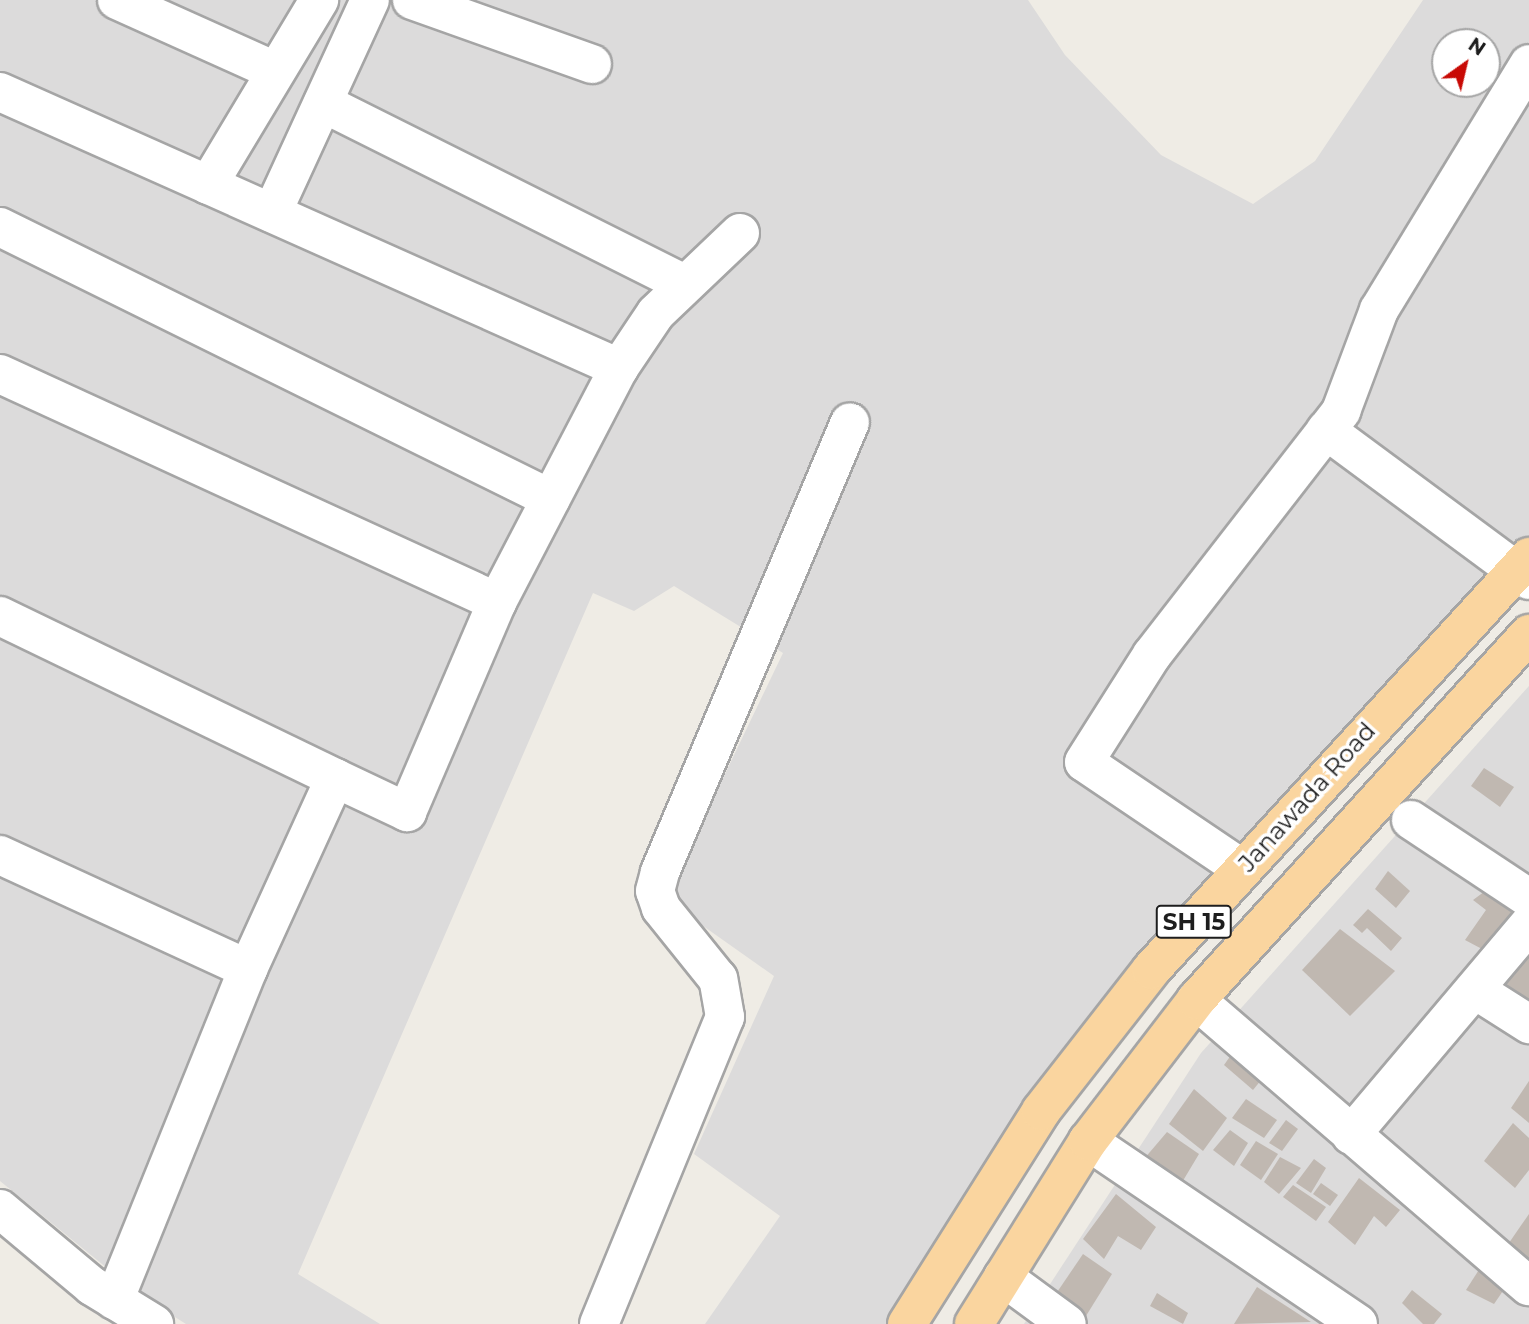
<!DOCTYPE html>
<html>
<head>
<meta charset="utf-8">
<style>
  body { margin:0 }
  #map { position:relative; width:1529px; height:1324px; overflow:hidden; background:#efece5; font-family:Montserrat,sans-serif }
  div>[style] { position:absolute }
  .residential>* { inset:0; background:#dcdbdb }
  .building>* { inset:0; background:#c0b8b1 }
  .roads { filter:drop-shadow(2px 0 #a5a5a5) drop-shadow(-2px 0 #a5a5a5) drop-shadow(0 2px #a5a5a5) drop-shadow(0 -2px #a5a5a5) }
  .minor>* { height:38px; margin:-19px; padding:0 19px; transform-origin:19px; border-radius:19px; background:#fff }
  .major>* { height:38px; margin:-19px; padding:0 19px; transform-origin:19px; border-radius:19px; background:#fad59f }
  span { translate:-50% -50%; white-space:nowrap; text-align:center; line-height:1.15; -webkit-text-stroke:7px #fff; paint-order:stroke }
  .shield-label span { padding:2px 5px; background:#fff; border:2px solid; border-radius:5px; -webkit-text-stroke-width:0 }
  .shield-label { font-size:23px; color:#1e1e1e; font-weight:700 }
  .street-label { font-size:24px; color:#1e1e1e }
  .north { position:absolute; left:1431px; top:28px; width:70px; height:70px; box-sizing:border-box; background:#fff; border:2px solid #a5a5a5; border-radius:50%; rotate:34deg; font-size:19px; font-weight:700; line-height:28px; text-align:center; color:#1e1e1e }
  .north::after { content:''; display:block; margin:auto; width:24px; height:32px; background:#c80a05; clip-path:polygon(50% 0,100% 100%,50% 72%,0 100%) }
</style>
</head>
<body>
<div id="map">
  <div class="residential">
    <div style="clip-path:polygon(evenodd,0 0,1028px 0,1065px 55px,1161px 155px,1253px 204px,1315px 161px,1423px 0,1529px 0,1529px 554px,1109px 1030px,904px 1324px,705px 1324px,780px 1216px,694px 1154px,774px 976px,665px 899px,783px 653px,674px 586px,634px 611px,593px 593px,298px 1274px,380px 1324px,186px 1324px,140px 1295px,0 1181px,0 0,1445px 42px,1487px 42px,1487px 84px,1445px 84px,1445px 42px)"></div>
    <div style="clip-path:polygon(1529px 686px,1529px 1324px,1024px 1324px,1201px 1053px)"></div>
  </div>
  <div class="building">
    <div style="clip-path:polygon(1484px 768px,1514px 787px,1500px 807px,1471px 786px)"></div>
    <div style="clip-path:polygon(1388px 871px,1410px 891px,1396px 908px,1375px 889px)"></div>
    <div style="clip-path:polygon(1496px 883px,1529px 909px,1499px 958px,1465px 940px,1486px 910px,1473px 900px)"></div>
    <div style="clip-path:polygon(1368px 909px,1402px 938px,1391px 951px,1367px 928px,1362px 933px,1353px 925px)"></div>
    <div style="clip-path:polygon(1340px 929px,1395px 971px,1350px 1016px,1302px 970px)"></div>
    <div style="clip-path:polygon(1529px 948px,1529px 1009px,1496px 989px)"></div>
    <div style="clip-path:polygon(1236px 1048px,1266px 1074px,1253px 1090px,1224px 1065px)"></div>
    <div style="clip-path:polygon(1529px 1081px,1529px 1123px,1511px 1108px)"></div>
    <div style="clip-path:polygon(1194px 1089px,1227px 1118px,1203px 1151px,1169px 1124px)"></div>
    <div style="clip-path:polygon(1246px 1099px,1277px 1120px,1264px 1138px,1232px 1118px)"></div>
    <div style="clip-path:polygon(1286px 1120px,1298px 1129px,1282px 1151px,1269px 1143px)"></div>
    <div style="clip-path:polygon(1513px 1123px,1529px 1138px,1529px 1170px,1515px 1188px,1484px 1161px)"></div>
    <div style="clip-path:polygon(1230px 1130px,1248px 1143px,1234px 1166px,1213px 1150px)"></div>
    <div style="clip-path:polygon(1167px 1132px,1199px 1154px,1178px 1189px,1138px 1166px)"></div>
    <div style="clip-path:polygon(1256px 1141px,1278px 1154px,1261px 1180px,1240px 1165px)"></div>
    <div style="clip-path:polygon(1280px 1157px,1301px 1168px,1279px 1194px,1264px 1182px)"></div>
    <div style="clip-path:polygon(1314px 1159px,1326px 1168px,1311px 1193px,1296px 1183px)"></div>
    <div style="clip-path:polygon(1359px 1178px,1400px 1210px,1386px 1227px,1374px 1216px,1355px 1245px,1328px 1222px)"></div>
    <div style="clip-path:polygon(1321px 1183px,1338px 1195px,1330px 1206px,1313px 1194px)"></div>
    <div style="clip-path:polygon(1293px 1185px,1326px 1207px,1316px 1221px,1283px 1197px)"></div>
    <div style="clip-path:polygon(1116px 1194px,1156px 1227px,1141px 1250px,1118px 1236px,1104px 1259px,1083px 1239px)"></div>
    <div style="clip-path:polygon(1529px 1214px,1529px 1267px,1502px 1253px)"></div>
    <div style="clip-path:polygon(1083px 1254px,1112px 1274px,1081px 1324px,1049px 1304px)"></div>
    <div style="clip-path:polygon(1482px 1265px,1507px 1285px,1494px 1304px,1466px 1290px)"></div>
    <div style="clip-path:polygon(1257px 1287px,1311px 1322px,1234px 1324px)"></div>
    <div style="clip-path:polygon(1412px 1290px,1442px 1314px,1434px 1324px,1423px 1324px,1402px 1303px)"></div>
    <div style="clip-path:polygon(1157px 1293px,1188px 1313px,1183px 1324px,1150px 1306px)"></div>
  </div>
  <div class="roads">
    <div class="minor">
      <div style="left:117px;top:0;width:171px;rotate:24.2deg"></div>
      <div style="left:412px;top:0;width:191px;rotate:19.6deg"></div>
      <div style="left:0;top:92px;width:678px;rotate:24.03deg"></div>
      <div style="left:323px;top:103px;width:402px;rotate:26.6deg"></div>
      <div style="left:208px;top:185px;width:216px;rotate:-59deg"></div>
      <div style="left:272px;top:213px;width:234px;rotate:-65.3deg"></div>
      <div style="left:0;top:227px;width:614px;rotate:26.27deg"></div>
      <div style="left:0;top:374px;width:547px;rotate:24.64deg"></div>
      <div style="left:1326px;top:430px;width:252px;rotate:36.5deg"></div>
      <div style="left:0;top:616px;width:372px;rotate:25.8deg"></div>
      <div style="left:335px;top:778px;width:210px;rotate:114.5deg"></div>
      <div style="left:248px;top:969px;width:357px;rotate:112deg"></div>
      <div style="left:335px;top:778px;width:80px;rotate:25.3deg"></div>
      <div style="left:407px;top:812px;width:228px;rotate:-66.8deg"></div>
      <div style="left:497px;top:602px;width:264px;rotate:-62.5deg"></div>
      <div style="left:619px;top:368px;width:66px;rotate:-56.1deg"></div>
      <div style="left:656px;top:313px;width:116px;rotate:-43.6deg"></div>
      <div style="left:1411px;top:820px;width:141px;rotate:33.5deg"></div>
      <div style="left:0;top:855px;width:273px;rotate:24.7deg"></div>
      <div style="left:1241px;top:868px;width:189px;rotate:-146deg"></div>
      <div style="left:1084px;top:762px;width:127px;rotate:-57.6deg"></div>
      <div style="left:1152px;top:655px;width:309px;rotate:-52.2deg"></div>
      <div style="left:1341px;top:411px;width:108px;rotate:-69.4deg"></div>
      <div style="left:1379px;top:310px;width:288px;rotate:-58.6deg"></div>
      <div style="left:1477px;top:991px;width:62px;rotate:32.4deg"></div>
      <div style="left:1196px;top:1000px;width:439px;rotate:40.7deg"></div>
      <div style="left:1351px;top:1135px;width:276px;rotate:-49.8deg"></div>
      <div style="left:1088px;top:1141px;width:326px;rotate:34.1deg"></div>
      <div style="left:0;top:1209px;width:120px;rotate:39.9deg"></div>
      <div style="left:92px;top:1286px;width:73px;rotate:31.5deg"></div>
      <div style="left:1003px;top:1277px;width:79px;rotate:36.3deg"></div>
      <div style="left:599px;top:1324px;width:332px;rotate:-67.7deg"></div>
      <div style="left:725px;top:1017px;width:39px;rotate:-100deg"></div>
      <div style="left:718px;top:979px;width:91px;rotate:-128.8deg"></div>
      <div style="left:661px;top:908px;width:18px;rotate:-109deg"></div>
      <div style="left:655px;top:891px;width:20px;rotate:-75deg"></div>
      <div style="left:660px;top:872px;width:488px;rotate:-67.1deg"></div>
    </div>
    <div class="major">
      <div style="left:907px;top:1324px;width:252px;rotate:-57.8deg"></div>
      <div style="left:1041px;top:1111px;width:179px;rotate:-52deg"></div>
      <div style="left:1151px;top:970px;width:560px;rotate:-47.53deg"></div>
      <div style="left:974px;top:1324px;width:216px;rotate:-58.1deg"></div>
      <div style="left:1088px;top:1141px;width:178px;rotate:-52.5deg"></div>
      <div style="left:1196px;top:1000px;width:495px;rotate:-47.7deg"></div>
    </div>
  </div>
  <div class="shield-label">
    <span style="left:1194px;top:922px">SH 15</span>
  </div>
  <div class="street-label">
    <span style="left:1307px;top:797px;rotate:-48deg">Janawada Road</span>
  </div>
  <div class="north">N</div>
</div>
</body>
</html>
